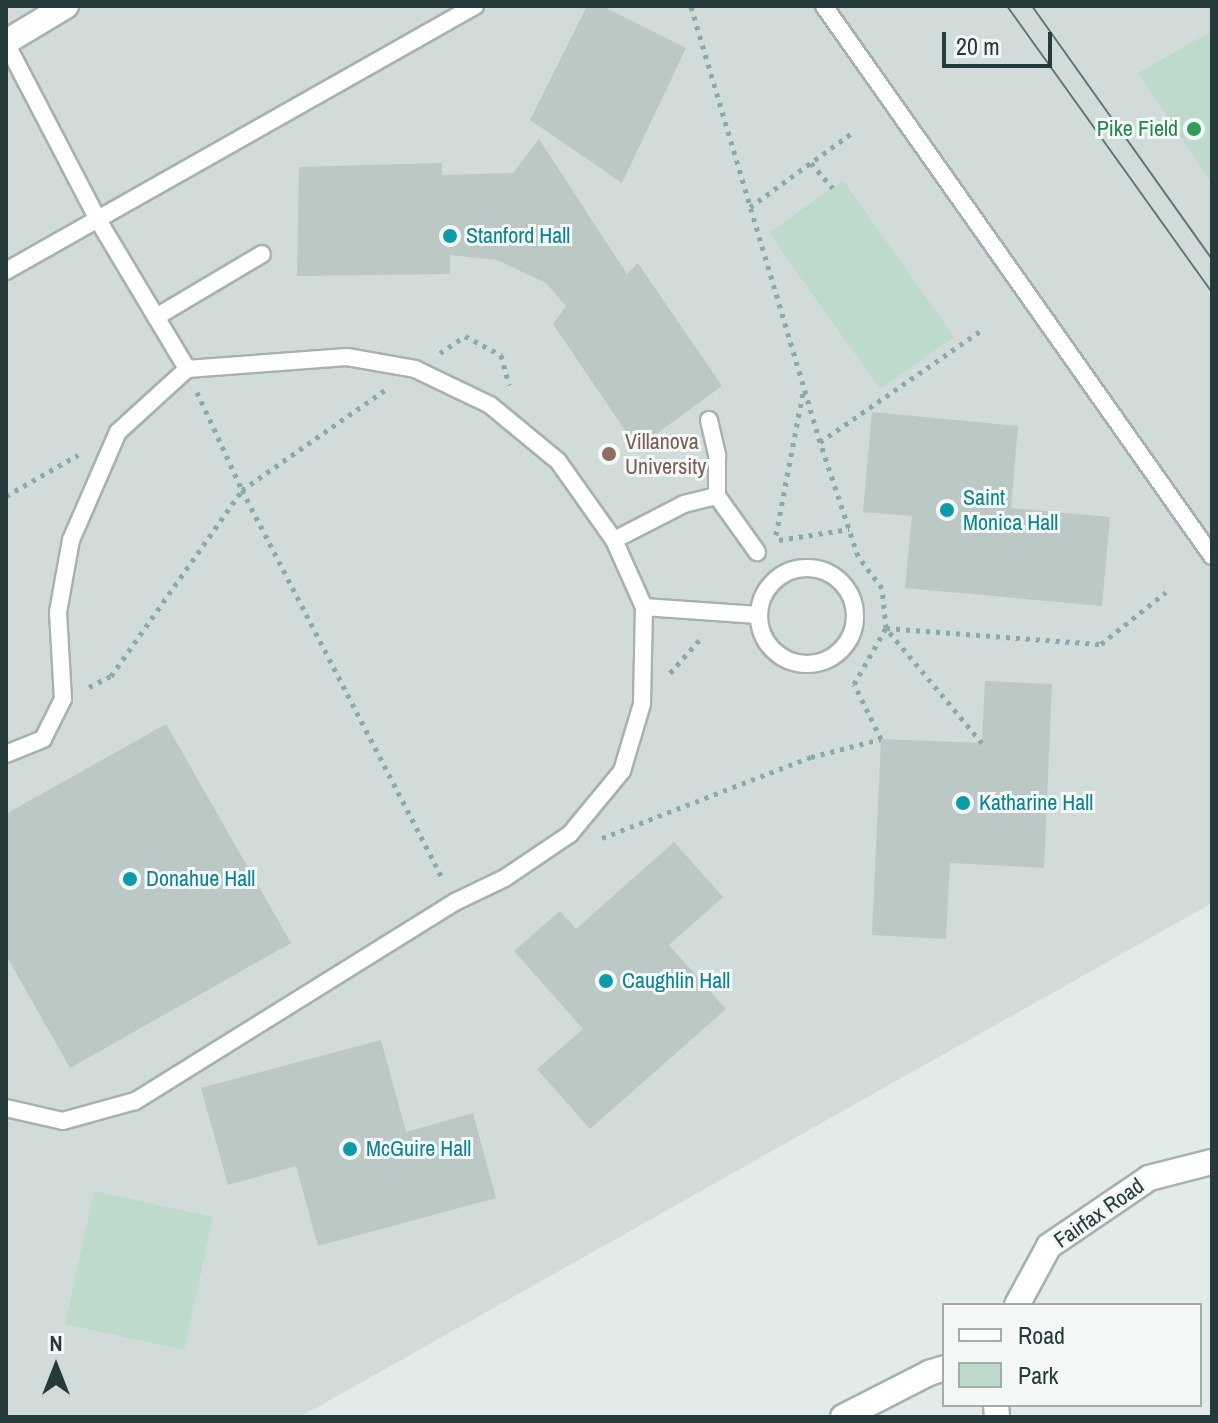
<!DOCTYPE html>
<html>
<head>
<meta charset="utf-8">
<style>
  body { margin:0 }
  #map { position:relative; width:1218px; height:1423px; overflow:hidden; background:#e3ebea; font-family:"Archivo Narrow",sans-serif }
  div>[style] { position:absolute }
  .built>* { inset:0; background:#d1dbd9 }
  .green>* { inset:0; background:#bedacd }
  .building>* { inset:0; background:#bcc8c6 }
  .path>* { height:5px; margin-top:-2.5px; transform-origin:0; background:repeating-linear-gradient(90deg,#87abaa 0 4px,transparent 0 10px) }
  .roads { filter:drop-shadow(2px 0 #a6b2b2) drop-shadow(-2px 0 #a6b2b2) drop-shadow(0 2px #a6b2b2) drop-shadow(0 -2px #a6b2b2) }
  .service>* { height:16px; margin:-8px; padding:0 8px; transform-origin:8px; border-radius:8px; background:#fff }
  .service>.ring { margin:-8px; padding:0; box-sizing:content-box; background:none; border:16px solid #fff; border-radius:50% }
  .minor>* { height:24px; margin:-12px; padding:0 12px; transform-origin:12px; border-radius:12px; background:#fff }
  .tertiary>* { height:24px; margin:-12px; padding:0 12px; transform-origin:12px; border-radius:12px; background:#fff }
  .tram>* { height:2px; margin:-1px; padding:0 1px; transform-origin:1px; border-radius:1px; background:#5f7676 }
  .dots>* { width:22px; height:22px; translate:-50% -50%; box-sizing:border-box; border:4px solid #f3f8f7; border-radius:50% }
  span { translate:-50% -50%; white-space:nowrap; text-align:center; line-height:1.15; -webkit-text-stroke:6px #f3f8f7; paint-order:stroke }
  .leisure-label { font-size:22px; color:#27864d }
  .right { translate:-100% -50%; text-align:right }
  .culture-label { font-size:22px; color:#0d838f }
  .left { translate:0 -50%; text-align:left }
  .education-label { font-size:22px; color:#785e54 }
  .street-label { font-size:22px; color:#253a3a }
  .frame { position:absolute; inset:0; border:8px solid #253a3a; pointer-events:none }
  .legend { position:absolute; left:942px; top:1303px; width:260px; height:104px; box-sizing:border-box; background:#f3f8f7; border:2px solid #a1acab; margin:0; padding:10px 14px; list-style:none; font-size:24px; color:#253a3a }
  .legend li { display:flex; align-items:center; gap:16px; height:40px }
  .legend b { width:40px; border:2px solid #a1acab }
  .north { position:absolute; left:16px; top:1327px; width:80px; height:80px; -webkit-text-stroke:6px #f3f8f7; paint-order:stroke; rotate:0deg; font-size:22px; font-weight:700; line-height:32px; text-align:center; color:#253a3a }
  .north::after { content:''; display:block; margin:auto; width:28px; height:36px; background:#253a3a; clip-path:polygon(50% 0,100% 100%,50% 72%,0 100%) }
  .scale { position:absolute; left:942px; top:32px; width:110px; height:36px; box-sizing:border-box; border:4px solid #253a3a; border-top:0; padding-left:10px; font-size:24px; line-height:28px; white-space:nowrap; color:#253a3a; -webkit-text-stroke:6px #f3f8f7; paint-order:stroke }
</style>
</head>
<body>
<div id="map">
  <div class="built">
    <div style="clip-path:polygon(6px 6px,1212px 6px,1212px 903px,300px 1417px,6px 1417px)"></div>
  </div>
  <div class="green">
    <div style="clip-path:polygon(1212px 31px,1212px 184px,1138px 73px)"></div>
    <div style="clip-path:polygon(843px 180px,954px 337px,880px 389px,769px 233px)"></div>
    <div style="clip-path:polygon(94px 1191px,213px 1217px,184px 1350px,65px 1324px)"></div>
  </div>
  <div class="building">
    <div style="clip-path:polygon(587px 6px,602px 6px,686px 48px,622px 183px,530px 120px)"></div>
    <div style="clip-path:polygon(539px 139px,627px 274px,638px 263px,722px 386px,637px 448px,553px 324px,566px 306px,546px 283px,497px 260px,450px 255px,450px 274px,297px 276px,299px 167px,442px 163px,442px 175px,513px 173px)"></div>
    <div style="clip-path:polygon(872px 412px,1018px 426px,1011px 508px,1110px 517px,1102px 606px,905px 588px,912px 516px,863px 512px)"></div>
    <div style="clip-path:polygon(985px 681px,1052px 684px,1044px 868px,950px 863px,946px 939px,872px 935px,881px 739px,982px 743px)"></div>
    <div style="clip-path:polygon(166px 724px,291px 943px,70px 1068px,6px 955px,6px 814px)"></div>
    <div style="clip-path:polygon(674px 842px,723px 897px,669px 945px,726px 1009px,590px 1129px,537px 1069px,583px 1029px,514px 951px,560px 911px,576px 929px)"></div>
    <div style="clip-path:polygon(381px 1040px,406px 1132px,473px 1113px,496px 1198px,318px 1246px,296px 1166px,228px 1185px,201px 1088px)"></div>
  </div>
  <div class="path">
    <div style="left:811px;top:163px;width:33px;rotate:49deg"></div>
    <div style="left:750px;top:207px;width:126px;rotate:-36deg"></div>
    <div style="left:440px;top:353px;width:30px;rotate:-34deg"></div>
    <div style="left:465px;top:336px;width:41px;rotate:27.8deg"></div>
    <div style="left:501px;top:355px;width:31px;rotate:75deg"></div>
    <div style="left:197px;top:392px;width:108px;rotate:65.3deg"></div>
    <div style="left:242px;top:490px;width:439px;rotate:62.7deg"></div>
    <div style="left:820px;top:442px;width:197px;rotate:-34.7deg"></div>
    <div style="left:6px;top:496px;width:83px;rotate:-29.7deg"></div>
    <div style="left:776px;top:535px;width:146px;rotate:-79.3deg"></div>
    <div style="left:779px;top:540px;width:71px;rotate:-8.9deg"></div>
    <div style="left:670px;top:673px;width:50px;rotate:-48.3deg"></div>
    <div style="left:89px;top:687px;width:25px;rotate:-27deg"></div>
    <div style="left:111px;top:676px;width:228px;rotate:-54.8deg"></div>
    <div style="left:242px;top:490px;width:174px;rotate:-35deg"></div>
    <div style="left:982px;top:743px;width:150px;rotate:-129.9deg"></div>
    <div style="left:886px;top:628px;width:216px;rotate:4.3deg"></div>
    <div style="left:1101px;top:644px;width:83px;rotate:-38.7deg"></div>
    <div style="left:602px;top:838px;width:224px;rotate:-21.2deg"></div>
    <div style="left:811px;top:757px;width:72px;rotate:-14.4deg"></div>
    <div style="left:881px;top:739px;width:61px;rotate:-116.1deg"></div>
    <div style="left:854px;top:684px;width:64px;rotate:-60.3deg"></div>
    <div style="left:886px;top:628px;width:40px;rotate:-95.7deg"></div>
    <div style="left:882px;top:588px;width:40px;rotate:-127deg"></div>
    <div style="left:858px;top:556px;width:120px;rotate:-108.4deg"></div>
    <div style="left:820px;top:442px;width:455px;rotate:-106.5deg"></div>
  </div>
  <div class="roads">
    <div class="service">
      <div style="left:824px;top:6px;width:673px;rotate:54.8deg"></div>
      <div style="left:6px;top:43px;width:199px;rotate:62.5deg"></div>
      <div style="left:98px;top:220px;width:174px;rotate:59.1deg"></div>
      <div style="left:6px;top:271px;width:539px;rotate:-29.47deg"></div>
      <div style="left:156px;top:317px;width:123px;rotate:-30.7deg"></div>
      <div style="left:709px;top:420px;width:37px;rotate:77deg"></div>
      <div style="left:717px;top:456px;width:40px;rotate:90deg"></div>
      <div style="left:614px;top:540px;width:79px;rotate:-27.2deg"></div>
      <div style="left:684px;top:504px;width:34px;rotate:-14deg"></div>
      <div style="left:717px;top:496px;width:69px;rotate:54.5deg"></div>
      <div class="ring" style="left:759px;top:568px;width:80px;height:80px"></div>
      <div style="left:644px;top:607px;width:114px;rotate:4deg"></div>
      <div style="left:6px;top:754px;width:40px;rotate:-22deg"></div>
      <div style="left:43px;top:739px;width:45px;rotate:-63.4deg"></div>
      <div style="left:63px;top:699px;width:87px;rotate:-93.3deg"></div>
      <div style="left:58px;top:612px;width:73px;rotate:-79.8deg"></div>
      <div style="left:71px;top:540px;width:118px;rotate:-66.5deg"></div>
      <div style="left:118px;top:432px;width:93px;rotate:-42.4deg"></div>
      <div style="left:187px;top:369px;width:160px;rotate:-4.3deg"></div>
      <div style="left:347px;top:357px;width:69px;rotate:10deg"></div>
      <div style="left:415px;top:369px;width:83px;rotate:25.6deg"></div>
      <div style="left:490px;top:405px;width:88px;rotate:39.5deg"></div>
      <div style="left:558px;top:461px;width:97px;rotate:54.7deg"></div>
      <div style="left:614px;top:540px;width:73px;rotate:65.9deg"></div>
      <div style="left:644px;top:607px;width:97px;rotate:91.2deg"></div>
      <div style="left:642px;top:704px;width:70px;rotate:106.6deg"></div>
      <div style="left:622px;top:771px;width:82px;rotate:129.5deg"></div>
      <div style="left:570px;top:834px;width:78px;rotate:145.9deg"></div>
      <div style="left:505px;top:878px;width:55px;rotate:154.4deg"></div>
      <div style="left:455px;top:902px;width:377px;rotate:148.1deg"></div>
      <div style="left:135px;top:1101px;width:75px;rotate:164.5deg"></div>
      <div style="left:63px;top:1121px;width:58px;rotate:-167.2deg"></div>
    </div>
    <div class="minor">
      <div style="left:1017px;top:1305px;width:67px;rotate:-61.5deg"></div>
      <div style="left:1049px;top:1246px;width:121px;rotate:-34.2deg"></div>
      <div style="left:1149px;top:1178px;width:65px;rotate:-14.3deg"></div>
      <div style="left:996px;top:1405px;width:12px;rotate:85deg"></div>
      <div style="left:843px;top:1417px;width:97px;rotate:-27.1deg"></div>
      <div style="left:929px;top:1373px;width:16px;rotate:-18deg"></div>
    </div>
    <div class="tertiary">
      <div style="left:6px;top:42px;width:70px;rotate:-31deg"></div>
    </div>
  </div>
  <div class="tram">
    <div style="left:1007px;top:6px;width:352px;rotate:54.4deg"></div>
    <div style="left:1032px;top:6px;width:310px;rotate:54.6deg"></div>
  </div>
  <div class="dots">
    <div style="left:1194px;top:129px;background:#2e9e5b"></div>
    <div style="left:450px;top:236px;background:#0f9aa8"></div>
    <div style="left:609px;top:454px;background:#8d6e63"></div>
    <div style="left:947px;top:510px;background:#0f9aa8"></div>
    <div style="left:963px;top:803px;background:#0f9aa8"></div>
    <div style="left:130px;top:879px;background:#0f9aa8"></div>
    <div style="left:606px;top:981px;background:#0f9aa8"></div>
    <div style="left:350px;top:1149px;background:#0f9aa8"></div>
  </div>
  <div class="leisure-label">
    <span class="right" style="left:1178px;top:129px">Pike Field</span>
  </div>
  <div class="culture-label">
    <span class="left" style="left:466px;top:236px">Stanford Hall</span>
    <span class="left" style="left:963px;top:510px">Saint<br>Monica Hall</span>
    <span class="left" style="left:979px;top:803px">Katharine Hall</span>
    <span class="left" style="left:146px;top:879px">Donahue Hall</span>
    <span class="left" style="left:622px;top:981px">Caughlin Hall</span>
    <span class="left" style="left:366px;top:1149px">McGuire Hall</span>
  </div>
  <div class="education-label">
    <span class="left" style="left:625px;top:454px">Villanova<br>University</span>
  </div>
  <div class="street-label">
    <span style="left:1099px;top:1213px;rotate:-35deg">Fairfax Road</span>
  </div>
  <div class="frame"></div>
  <ul class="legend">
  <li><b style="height:10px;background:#fff"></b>Road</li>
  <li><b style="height:22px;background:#bedacd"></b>Park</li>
  </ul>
  <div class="north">N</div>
  <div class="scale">20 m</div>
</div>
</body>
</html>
